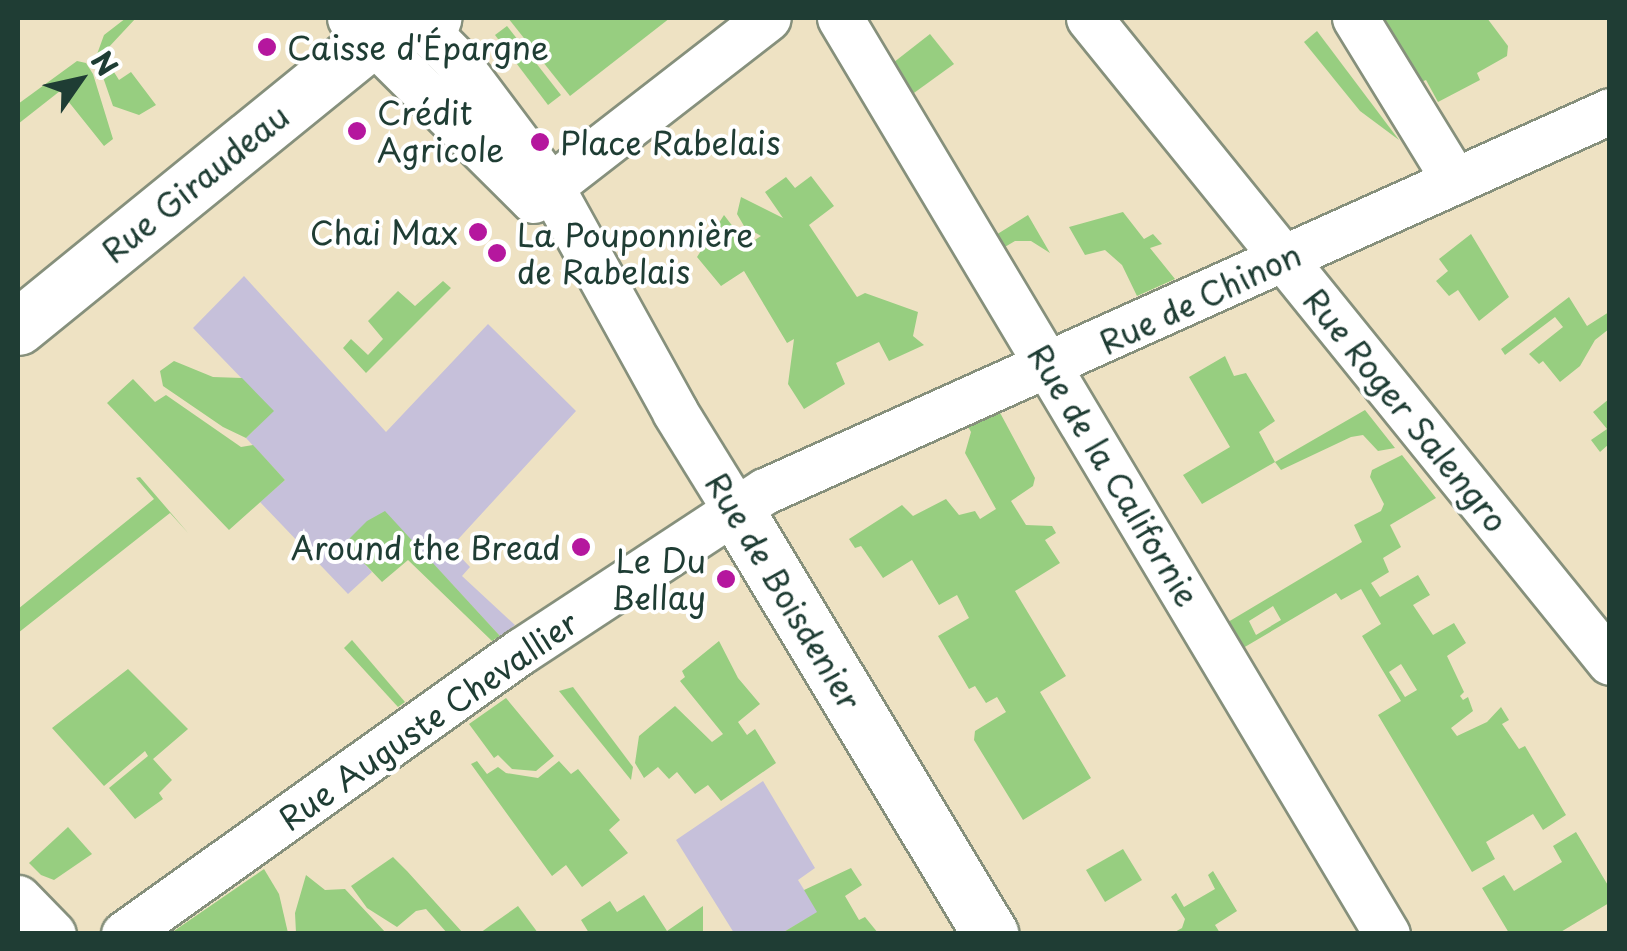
<!DOCTYPE html>
<html>
<head>
<meta charset="utf-8">
<style>
  body { margin:0 }
  #map { position:relative; width:1627px; height:951px; overflow:hidden; background:#eee2c3; font-family:"Playpen Sans",sans-serif }
  div>[style] { position:absolute }
  .industrial>* { inset:0; background:#c6c0da }
  .green>* { inset:0; background:#97ce80 }
  .roads { filter:drop-shadow(2px 0 #86907c) drop-shadow(-2px 0 #86907c) drop-shadow(0 2px #86907c) drop-shadow(0 -2px #86907c) }
  .street>* { height:45px; margin:-22.5px; padding:0 22.5px; transform-origin:22.5px; border-radius:22.5px; background:#fff }
  .secondary>* { height:55px; margin:-27.5px; padding:0 27.5px; transform-origin:27.5px; border-radius:27.5px; background:#fff }
  .dots>* { width:28px; height:28px; translate:-50% -50%; box-sizing:border-box; border:5px solid #fff; border-radius:50% }
  span { translate:-50% -50%; white-space:nowrap; text-align:center; line-height:1.15; -webkit-text-stroke:8px #fff; paint-order:stroke }
  .poi-label { font-size:32px; color:#1f3d34 }
  .left { translate:0 -50%; text-align:left }
  .right { translate:-100% -50%; text-align:right }
  .street-label { font-size:32px; color:#1f3d34 }
  .frame { position:absolute; inset:0; border:20px solid #1f3d34; pointer-events:none }
  .north { position:absolute; left:30px; top:30px; width:100px; height:100px; -webkit-text-stroke:8px #fff; paint-order:stroke; rotate:56deg; font-size:28px; font-weight:700; line-height:40px; text-align:center; color:#1f3d34 }
  .north::after { content:''; display:block; margin:auto; width:35px; height:45px; background:#1f3d34; clip-path:polygon(50% 0,100% 100%,50% 72%,0 100%) }
</style>
</head>
<body>
<div id="map">
  <div class="industrial">
    <div style="clip-path:polygon(244px 276px,386px 432px,488px 324px,576px 411px,451px 547px,470px 567px,462px 576px,515px 625px,500px 636px,385px 512px,345px 542px,372px 572px,348px 594px,260px 502px,285px 480px,246px 438px,273px 411px,193px 328px)"></div>
    <div style="clip-path:polygon(763px 781px,815px 868px,798px 880px,818px 912px,782px 933px,734px 933px,676px 840px)"></div>
  </div>
  <div class="green">
    <div style="clip-path:polygon(126px 18px,136px 18px,108px 48px,107px 61px,119px 80px,131px 72px,156px 105px,139px 115px,113px 106px,96px 57px,104px 35px)"></div>
    <div style="clip-path:polygon(508px 18px,670px 18px,570px 96px)"></div>
    <div style="clip-path:polygon(1377px 18px,1487px 18px,1508px 46px,1507px 56px,1477px 73px,1480px 80px,1438px 102px,1426px 80px,1416px 84px)"></div>
    <div style="clip-path:polygon(507px 26px,561px 95px,548px 105px,495px 35px)"></div>
    <div style="clip-path:polygon(1317px 31px,1399px 140px,1360px 111px,1304px 42px)"></div>
    <div style="clip-path:polygon(930px 34px,954px 64px,907px 98px,889px 66px)"></div>
    <div style="clip-path:polygon(77px 61px,86px 63px,93px 74px,113px 139px,104px 146px,60px 91px,18px 124px,18px 104px)"></div>
    <div style="clip-path:polygon(811px 176px,834px 206px,809px 225px,857px 297px,865px 293px,918px 312px,913px 336px,924px 345px,889px 361px,879px 342px,836px 363px,845px 384px,804px 409px,788px 384px,794px 339px,787px 343px,744px 271px,721px 286px,697px 257px,724px 215px,747px 245px,761px 236px,744px 226px,737px 214px,741px 197px,783px 218px,765px 192px,786px 177px,795px 188px)"></div>
    <div style="clip-path:polygon(1123px 212px,1144px 239px,1153px 234px,1162px 244px,1150px 248px,1175px 279px,1137px 296px,1122px 265px,1105px 250px,1085px 255px,1069px 227px)"></div>
    <div style="clip-path:polygon(1028px 215px,1050px 253px,1031px 241px,1015px 241px,998px 251px,991px 238px)"></div>
    <div style="clip-path:polygon(1471px 234px,1509px 297px,1479px 321px,1458px 290px,1449px 296px,1436px 281px,1448px 271px,1439px 259px)"></div>
    <div style="clip-path:polygon(443px 281px,451px 288px,366px 373px,343px 348px,351px 339px,368px 355px,383px 339px,368px 321px,398px 291px,415px 306px)"></div>
    <div style="clip-path:polygon(1569px 297px,1587px 326px,1609px 312px,1609px 329px,1595px 340px,1580px 366px,1560px 382px,1543px 361px,1539px 364px,1529px 354px,1563px 327px,1555px 317px,1505px 355px,1501px 349px)"></div>
    <div style="clip-path:polygon(1225px 356px,1234px 376px,1246px 373px,1275px 421px,1259px 432px,1275px 462px,1365px 410px,1395px 448px,1378px 451px,1363px 435px,1351px 437px,1281px 470px,1275px 462px,1202px 504px,1183px 475px,1230px 447px,1189px 377px)"></div>
    <div style="clip-path:polygon(174px 361px,213px 377px,242px 378px,274px 411px,246px 438px,223px 427px,163px 386px,160px 371px)"></div>
    <div style="clip-path:polygon(133px 379px,155px 402px,166px 395px,241px 447px,253px 445px,285px 480px,229px 530px,107px 403px)"></div>
    <div style="clip-path:polygon(1609px 399px,1609px 444px,1600px 452px,1591px 440px,1607px 429px,1593px 412px)"></div>
    <div style="clip-path:polygon(998px 409px,1035px 478px,1033px 486px,1011px 501px,1026px 525px,1052px 526px,1056px 533px,1045px 540px,1060px 563px,1015px 591px,1066px 676px,1040px 692px,1091px 778px,1023px 820px,974px 740px,975px 731px,1006px 712px,997px 697px,986px 703px,975px 686px,969px 689px,938px 636px,969px 618px,957px 595px,939px 605px,912px 560px,883px 578px,861px 546px,855px 548px,849px 539px,902px 505px,913px 516px,946px 499px,959px 515px,975px 511px,980px 519px,996px 509px,965px 453px,971px 432px,966px 423px)"></div>
    <div style="clip-path:polygon(evenodd,1402px 455px,1436px 498px,1390px 525px,1401px 547px,1383px 558px,1389px 572px,1371px 583px,1380px 597px,1418px 575px,1430px 595px,1413px 605px,1433px 635px,1454px 623px,1466px 643px,1447px 656px,1464px 692px,1460px 696px,1463px 700px,1468px 697px,1473px 711px,1451px 728px,1457px 736px,1487px 722px,1501px 707px,1509px 720px,1502px 724px,1519px 749px,1525px 746px,1566px 815px,1543px 830px,1533px 814px,1486px 842px,1495px 859px,1472px 872px,1378px 715px,1401px 701px,1362px 636px,1381px 624px,1361px 589px,1341px 600px,1336px 593px,1238px 651px,1223px 625px,1362px 542px,1354px 525px,1381px 511px,1384px 504px,1370px 477px,1372px 470px,1402px 455px,1273px 606px,1281px 620px,1256px 635px,1249px 621px,1273px 606px,1402px 455px,1401px 664px,1417px 690px,1405px 697px,1389px 672px,1401px 664px)"></div>
    <div style="clip-path:polygon(140px 477px,189px 534px,170px 513px,18px 633px,18px 609px,154px 499px,136px 478px)"></div>
    <div style="clip-path:polygon(385px 511px,500px 636px,492px 641px,408px 560px,382px 582px,345px 543px,367px 521px)"></div>
    <div style="clip-path:polygon(352px 640px,405px 702px,398px 707px,344px 648px)"></div>
    <div style="clip-path:polygon(719px 641px,738px 678px,760px 704px,738px 722px,747px 735px,755px 729px,776px 763px,721px 801px,708px 785px,695px 794px,677px 772px,669px 779px,658px 767px,644px 778px,635px 763px,639px 736px,675px 706px,712px 742px,723px 734px,680px 681px,685px 677px,682px 671px)"></div>
    <div style="clip-path:polygon(128px 669px,188px 729px,153px 759px,172px 780px,159px 793px,163px 799px,135px 819px,109px 788px,148px 756px,145px 751px,104px 786px,52px 728px)"></div>
    <div style="clip-path:polygon(573px 687px,633px 767px,631px 780px,559px 691px)"></div>
    <div style="clip-path:polygon(506px 698px,554px 756px,536px 771px,512px 769px,498px 755px,494px 758px,469px 724px)"></div>
    <div style="clip-path:polygon(477px 761px,487px 774px,498px 767px,506px 773px,538px 778px,559px 761px,571px 774px,578px 769px,620px 820px,609px 830px,628px 853px,582px 887px,566px 865px,552px 876px,471px 764px)"></div>
    <div style="clip-path:polygon(68px 827px,92px 854px,54px 880px,41px 875px,29px 863px)"></div>
    <div style="clip-path:polygon(1576px 832px,1609px 887px,1609px 903px,1559px 933px,1509px 933px,1482px 888px,1504px 875px,1514px 891px,1562px 862px,1553px 846px)"></div>
    <div style="clip-path:polygon(1123px 849px,1142px 880px,1105px 902px,1086px 870px)"></div>
    <div style="clip-path:polygon(393px 857px,407px 871px,463px 933px,447px 933px,426px 909px,416px 911px,397px 927px,367px 908px,351px 886px)"></div>
    <div style="clip-path:polygon(851px 868px,862px 885px,845px 896px,859px 920px,865px 917px,878px 933px,782px 933px,817px 912px,804px 890px)"></div>
    <div style="clip-path:polygon(264px 869px,279px 894px,288px 933px,171px 933px)"></div>
    <div style="clip-path:polygon(1213px 871px,1237px 911px,1215px 925px,1220px 933px,1173px 933px,1182px 928px,1185px 919px,1171px 897px,1176px 893px,1184px 907px,1215px 889px,1208px 875px)"></div>
    <div style="clip-path:polygon(306px 875px,325px 890px,345px 889px,386px 933px,296px 933px,295px 913px)"></div>
    <div style="clip-path:polygon(644px 895px,667px 931px,703px 906px,703px 933px,589px 933px,581px 920px,610px 901px,617px 912px)"></div>
    <div style="clip-path:polygon(518px 906px,538px 933px,480px 933px,491px 925px)"></div>
  </div>
  <div class="roads">
    <div class="street">
      <div style="left:350px;top:18px;width:254px;rotate:44.8deg"></div>
      <div style="left:414px;top:18px;width:57px;rotate:45deg"></div>
      <div style="left:454px;top:58px;width:161px;rotate:53.1deg"></div>
      <div style="left:551px;top:187px;width:257px;rotate:61.1deg"></div>
      <div style="left:675px;top:412px;width:114px;rotate:58.3deg"></div>
      <div style="left:840px;top:18px;width:1067px;rotate:59.16deg"></div>
      <div style="left:1089px;top:18px;width:828px;rotate:51.03deg"></div>
      <div style="left:1355px;top:18px;width:191px;rotate:58.5deg"></div>
      <div style="left:533px;top:200px;width:297px;rotate:-37.8deg"></div>
      <div style="left:18px;top:898px;width:50px;rotate:45.8deg"></div>
      <div style="left:124px;top:934px;width:488px;rotate:-35.5deg"></div>
      <div style="left:521px;top:651px;width:292px;rotate:-33.3deg"></div>
      <div style="left:765px;top:491px;width:927px;rotate:-24.21deg"></div>
    </div>
    <div class="secondary">
      <div style="left:372px;top:39px;width:65px;rotate:-19deg"></div>
      <div style="left:18px;top:327px;width:456px;rotate:-39.1deg"></div>
      <div style="left:372px;top:39px;width:25px;rotate:-56deg"></div>
      <div style="left:735px;top:509px;width:496px;rotate:59deg"></div>
    </div>
  </div>
  <div class="dots">
    <div style="left:267px;top:47px;background:#b5179e"></div>
    <div style="left:357px;top:131px;background:#b5179e"></div>
    <div style="left:540px;top:142px;background:#b5179e"></div>
    <div style="left:478px;top:232px;background:#b5179e"></div>
    <div style="left:497px;top:253px;background:#b5179e"></div>
    <div style="left:581px;top:547px;background:#b5179e"></div>
    <div style="left:726px;top:579px;background:#b5179e"></div>
  </div>
  <div class="poi-label">
    <span class="left" style="left:287px;top:47px">Caisse d'Épargne</span>
    <span class="left" style="left:377px;top:131px">Crédit<br>Agricole</span>
    <span class="left" style="left:560px;top:142px">Place Rabelais</span>
    <span class="right" style="left:458px;top:232px">Chai Max</span>
    <span class="left" style="left:517px;top:253px">La Pouponnière<br>de Rabelais</span>
    <span class="right" style="left:561px;top:547px">Around the Bread</span>
    <span class="right" style="left:706px;top:579px">Le Du<br>Bellay</span>
  </div>
  <div class="street-label">
    <span style="left:195px;top:183px;rotate:-39deg">Rue Giraudeau</span>
    <span style="left:1200px;top:298px;rotate:-25deg">Rue de Chinon</span>
    <span style="left:1406px;top:410px;rotate:51deg">Rue Roger Salengro</span>
    <span style="left:1114px;top:475px;rotate:59deg">Rue de la Californie</span>
    <span style="left:784px;top:591px;rotate:59deg">Rue de Boisdenier</span>
    <span style="left:428px;top:720px;rotate:-35deg">Rue Auguste Chevallier</span>
  </div>
  <div class="frame"></div>
  <div class="north">N</div>
</div>
</body>
</html>
